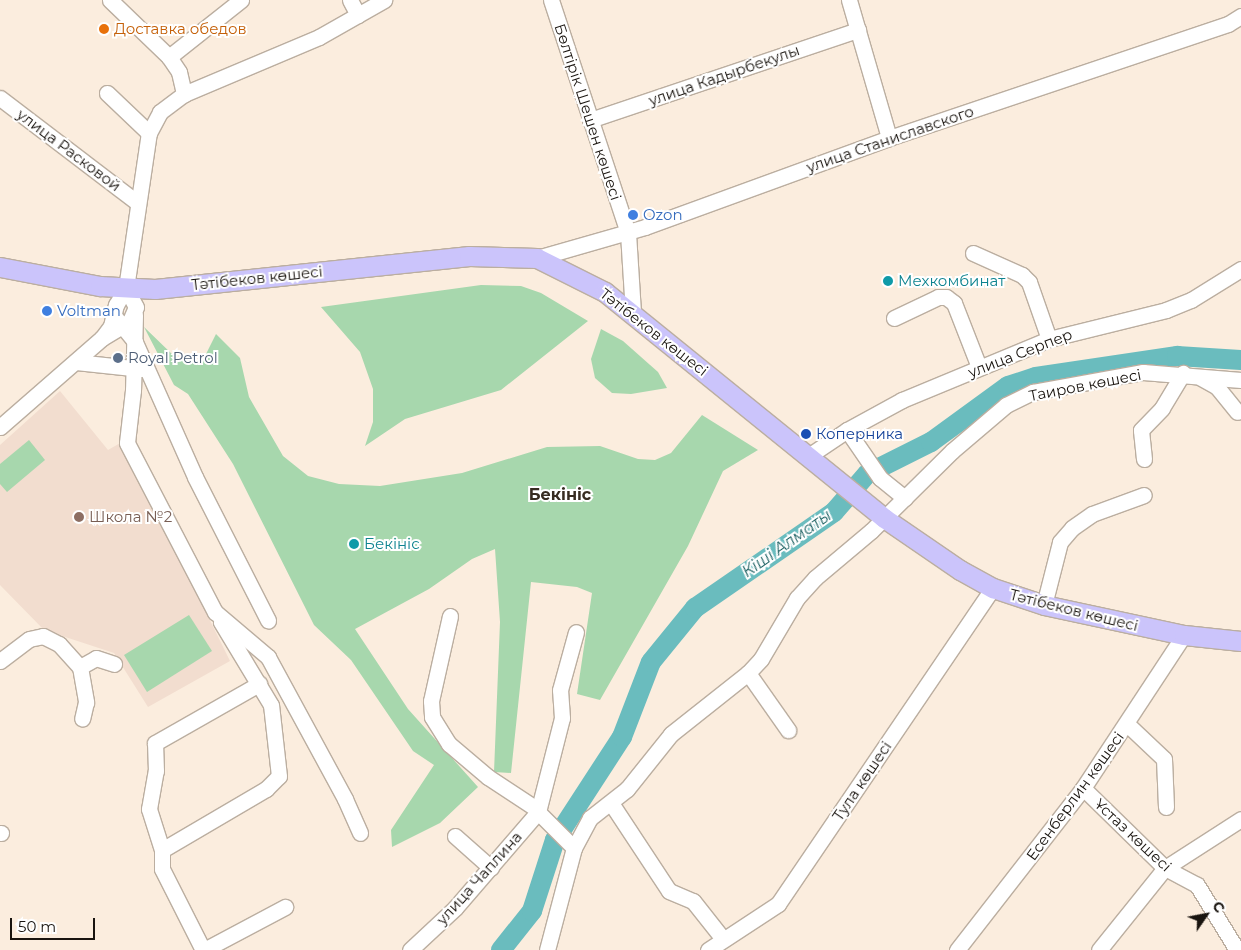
<!DOCTYPE html>
<html>
<head>
<meta charset="utf-8">
<style>
  body { margin:0 }
  #map { position:relative; width:1241px; height:950px; overflow:hidden; background:#fbedde; font-family:Montserrat,sans-serif }
  div>[style] { position:absolute }
  .education>* { inset:0; background:#f2ddcf }
  .green>* { inset:0; background:#a7d7ad }
  .river>* { height:20px; margin:-10px; padding:0 10px; transform-origin:10px; border-radius:10px; background:#6abcbe }
  .roads { filter:drop-shadow(1px 0 #bbaea0) drop-shadow(-1px 0 #bbaea0) drop-shadow(0 1px #bbaea0) drop-shadow(0 -1px #bbaea0) }
  .minor>* { height:15px; margin:-7.5px; padding:0 7.5px; transform-origin:7.5px; border-radius:7.5px; background:#fff }
  .major>* { height:19px; margin:-9.5px; padding:0 9.5px; transform-origin:9.5px; border-radius:9.5px; background:#cbc4fb }
  .dots>* { width:14px; height:14px; translate:-50% -50%; box-sizing:border-box; border:2px solid #fff; border-radius:50% }
  span { translate:-50% -50%; white-space:nowrap; text-align:center; line-height:1.15; -webkit-text-stroke:4px #fff; paint-order:stroke }
  .food-label { font-size:15px; color:#c56008 }
  .left { translate:0 -50%; text-align:left }
  .street-label { font-size:15px; color:#19140f }
  .shop-label { font-size:15px; color:#366cbe }
  .culture-label { font-size:15px; color:#0d838f }
  .service-label { font-size:15px; color:#4e5e75 }
  .transit-label { font-size:15px; color:#164399 }
  .education-label { font-size:15px; color:#785e54 }
  .neighbourhood-label { font-size:16px; color:#372c21; font-weight:700 }
  .water-label { font-size:16px; color:#195f60; font-style:italic }
  .north { position:absolute; left:1181px; top:890px; width:50px; height:50px; -webkit-text-stroke:4px #fff; paint-order:stroke; rotate:57deg; font-size:14px; font-weight:700; line-height:20px; text-align:center; color:#19140f }
  .north::after { content:''; display:block; margin:auto; width:18px; height:22px; background:#19140f; clip-path:polygon(50% 0,100% 100%,50% 72%,0 100%) }
  .scale { position:absolute; left:10px; top:918px; width:85px; height:22px; box-sizing:border-box; border:2px solid #19140f; border-top:0; padding-left:6px; font-size:15px; line-height:18px; white-space:nowrap; color:#19140f; -webkit-text-stroke:4px #fff; paint-order:stroke }
</style>
</head>
<body>
<div id="map">
  <div class="education">
    <div style="clip-path:polygon(60px 391px,108px 450px,122px 442px,230px 661px,148px 707px,114px 653px,44px 630px,0 585px,0 445px)"></div>
  </div>
  <div class="green">
    <div style="clip-path:polygon(481px 285px,521px 286px,541px 293px,588px 321px,501px 390px,405px 419px,365px 446px,373px 422px,373px 389px,360px 352px,321px 307px)"></div>
    <div style="clip-path:polygon(144px 327px,174px 356px,194px 363px,205px 356px,216px 334px,240px 358px,249px 397px,283px 456px,308px 476px,339px 484px,380px 486px,462px 473px,547px 447px,600px 446px,638px 459px,655px 460px,671px 453px,702px 415px,758px 450px,723px 471px,688px 546px,600px 700px,577px 694px,592px 593px,577px 587px,531px 582px,511px 773px,494px 772px,500px 622px,495px 549px,472px 559px,429px 589px,355px 629px,408px 709px,478px 787px,440px 823px,392px 847px,391px 830px,434px 765px,413px 751px,351px 660px,314px 625px,233px 464px,188px 394px,174px 385px)"></div>
    <div style="clip-path:polygon(601px 329px,623px 341px,658px 372px,667px 388px,631px 394px,612px 393px,595px 378px,591px 359px)"></div>
    <div style="clip-path:polygon(29px 440px,45px 460px,7px 492px,0 484px,0 464px)"></div>
    <div style="clip-path:polygon(189px 615px,212px 651px,147px 692px,124px 655px)"></div>
  </div>
  <div class="river">
    <div style="left:501px;top:950px;width:50px;rotate:-51.5deg"></div>
    <div style="left:532px;top:911px;width:75px;rotate:-72.1deg"></div>
    <div style="left:555px;top:840px;width:123px;rotate:-57deg"></div>
    <div style="left:622px;top:737px;width:80px;rotate:-68.9deg"></div>
    <div style="left:651px;top:662px;width:70px;rotate:-50.8deg"></div>
    <div style="left:695px;top:608px;width:169px;rotate:-34.6deg"></div>
    <div style="left:834px;top:512px;width:50px;rotate:-49deg"></div>
    <div style="left:867px;top:474px;width:72px;rotate:-26.6deg"></div>
    <div style="left:931px;top:442px;width:95px;rotate:-36deg"></div>
    <div style="left:1008px;top:386px;width:29px;rotate:-18deg"></div>
    <div style="left:1036px;top:377px;width:143px;rotate:-8.5deg"></div>
    <div style="left:1177px;top:356px;width:64px;rotate:3.6deg"></div>
  </div>
  <div class="roads">
    <div class="minor">
      <div style="left:110px;top:0;width:82px;rotate:44deg"></div>
      <div style="left:169px;top:57px;width:18px;rotate:56deg"></div>
      <div style="left:179px;top:72px;width:23px;rotate:77deg"></div>
      <div style="left:350px;top:0;width:17px;rotate:62deg"></div>
      <div style="left:551px;top:0;width:245px;rotate:71.7deg"></div>
      <div style="left:628px;top:233px;width:80px;rotate:86.4deg"></div>
      <div style="left:849px;top:0;width:144px;rotate:73.8deg"></div>
      <div style="left:169px;top:57px;width:92px;rotate:-38.4deg"></div>
      <div style="left:107px;top:93px;width:58px;rotate:43.6deg"></div>
      <div style="left:0;top:98px;width:173px;rotate:37.3deg"></div>
      <div style="left:590px;top:120px;width:283px;rotate:-18.6deg"></div>
      <div style="left:973px;top:253px;width:54px;rotate:24.2deg"></div>
      <div style="left:1022px;top:275px;width:10px;rotate:45deg"></div>
      <div style="left:1029px;top:282px;width:60px;rotate:70.7deg"></div>
      <div style="left:537px;top:258px;width:112px;rotate:-16deg"></div>
      <div style="left:645px;top:227px;width:260px;rotate:-20deg"></div>
      <div style="left:889px;top:138px;width:358px;rotate:-18.6deg"></div>
      <div style="left:1228px;top:24px;width:15px;rotate:-32deg"></div>
      <div style="left:135px;top:315px;width:75px;rotate:91.5deg"></div>
      <div style="left:133px;top:390px;width:53px;rotate:96.5deg"></div>
      <div style="left:127px;top:443px;width:191px;rotate:62.5deg"></div>
      <div style="left:215px;top:612px;width:70px;rotate:40.3deg"></div>
      <div style="left:268px;top:657px;width:162px;rotate:61.5deg"></div>
      <div style="left:345px;top:799px;width:37px;rotate:66deg"></div>
      <div style="left:115px;top:317px;width:32px;rotate:51deg"></div>
      <div style="left:135px;top:342px;width:148px;rotate:66deg"></div>
      <div style="left:195px;top:477px;width:161px;rotate:63deg"></div>
      <div style="left:894px;top:318px;width:49px;rotate:-25.5deg"></div>
      <div style="left:938px;top:297px;width:8px"></div>
      <div style="left:946px;top:297px;width:10px;rotate:37deg"></div>
      <div style="left:954px;top:303px;width:69px;rotate:68.7deg"></div>
      <div style="left:102px;top:338px;width:15px;rotate:-53deg"></div>
      <div style="left:111px;top:326px;width:22px;rotate:-77deg"></div>
      <div style="left:116px;top:305px;width:20px;rotate:-60deg"></div>
      <div style="left:126px;top:288px;width:157px;rotate:-81.6deg"></div>
      <div style="left:149px;top:133px;width:24px;rotate:-62deg"></div>
      <div style="left:160px;top:112px;width:30px;rotate:-37deg"></div>
      <div style="left:184px;top:94px;width:147px;rotate:-22.9deg"></div>
      <div style="left:319px;top:37px;width:75px;rotate:-29.6deg"></div>
      <div style="left:76px;top:362px;width:66px;rotate:6.1deg"></div>
      <div style="left:1201px;top:378px;width:18px;rotate:29deg"></div>
      <div style="left:1217px;top:387px;width:32px;rotate:51deg"></div>
      <div style="left:0;top:427px;width:135px;rotate:-41.1deg"></div>
      <div style="left:102px;top:338px;width:33px;rotate:-31deg"></div>
      <div style="left:130px;top:321px;width:15px;rotate:-67deg"></div>
      <div style="left:136px;top:307px;width:21px;rotate:-118deg"></div>
      <div style="left:847px;top:430px;width:58px;rotate:55.5deg"></div>
      <div style="left:880px;top:478px;width:32px;rotate:39deg"></div>
      <div style="left:807px;top:457px;width:48px;rotate:-34deg"></div>
      <div style="left:847px;top:430px;width:63px;rotate:-28.6deg"></div>
      <div style="left:902px;top:400px;width:159px;rotate:-22.5deg"></div>
      <div style="left:1049px;top:339px;width:121px;rotate:-13.9deg"></div>
      <div style="left:1166px;top:310px;width:27px;rotate:-22deg"></div>
      <div style="left:1191px;top:300px;width:59px;rotate:-31.8deg"></div>
      <div style="left:1144px;top:459px;width:29px;rotate:-96deg"></div>
      <div style="left:1141px;top:430px;width:30px;rotate:-46deg"></div>
      <div style="left:1162px;top:408px;width:41px;rotate:-59deg"></div>
      <div style="left:1044px;top:605px;width:65px;rotate:-75.7deg"></div>
      <div style="left:1060px;top:542px;width:18px;rotate:-49deg"></div>
      <div style="left:1072px;top:528px;width:24px;rotate:-35deg"></div>
      <div style="left:1092px;top:514px;width:55px;rotate:-20.1deg"></div>
      <div style="left:450px;top:616px;width:87px;rotate:102.6deg"></div>
      <div style="left:431px;top:701px;width:16px;rotate:86deg"></div>
      <div style="left:432px;top:717px;width:32px;rotate:58deg"></div>
      <div style="left:449px;top:744px;width:51px;rotate:40.2deg"></div>
      <div style="left:488px;top:777px;width:60px;rotate:33.4deg"></div>
      <div style="left:0;top:661px;width:36px;rotate:-37deg"></div>
      <div style="left:29px;top:639px;width:14px;rotate:-12deg"></div>
      <div style="left:43px;top:636px;width:18px;rotate:27deg"></div>
      <div style="left:59px;top:644px;width:31px;rotate:48deg"></div>
      <div style="left:80px;top:667px;width:36px;rotate:80deg"></div>
      <div style="left:86px;top:702px;width:17px;rotate:103deg"></div>
      <div style="left:80px;top:667px;width:18px;rotate:-29deg"></div>
      <div style="left:96px;top:658px;width:19px;rotate:18deg"></div>
      <div style="left:748px;top:673px;width:70px;rotate:54.9deg"></div>
      <div style="left:1127px;top:724px;width:51px;rotate:43.4deg"></div>
      <div style="left:1164px;top:759px;width:48px;rotate:87.6deg"></div>
      <div style="left:1083px;top:788px;width:115px;rotate:44.3deg"></div>
      <div style="left:1165px;top:868px;width:36px;rotate:28deg"></div>
      <div style="left:1197px;top:885px;width:76px;rotate:58.4deg"></div>
      <div style="left:611px;top:803px;width:105px;rotate:56.6deg"></div>
      <div style="left:669px;top:891px;width:26px;rotate:23deg"></div>
      <div style="left:693px;top:901px;width:48px;rotate:51.7deg"></div>
      <div style="left:538px;top:812px;width:97px;rotate:-75.7deg"></div>
      <div style="left:562px;top:718px;width:28px;rotate:-94deg"></div>
      <div style="left:560px;top:690px;width:60px;rotate:-74.6deg"></div>
      <div style="left:0;top:833px;width:1px"></div>
      <div style="left:455px;top:836px;width:48px;rotate:41.6deg"></div>
      <div style="left:162px;top:850px;width:43px;rotate:-107.6deg"></div>
      <div style="left:149px;top:809px;width:39px;rotate:-80deg"></div>
      <div style="left:156px;top:771px;width:28px;rotate:-92deg"></div>
      <div style="left:155px;top:743px;width:120px;rotate:-29.6deg"></div>
      <div style="left:203px;top:950px;width:91px;rotate:-116.8deg"></div>
      <div style="left:162px;top:869px;width:19px;rotate:-90deg"></div>
      <div style="left:162px;top:850px;width:121px;rotate:-30.4deg"></div>
      <div style="left:266px;top:789px;width:18px;rotate:-45deg"></div>
      <div style="left:279px;top:776px;width:71px;rotate:-96.4deg"></div>
      <div style="left:271px;top:705px;width:97px;rotate:-121.1deg"></div>
      <div style="left:204px;top:950px;width:92px;rotate:-28deg"></div>
      <div style="left:410px;top:950px;width:62px;rotate:-43deg"></div>
      <div style="left:455px;top:908px;width:127px;rotate:-49.2deg"></div>
      <div style="left:538px;top:812px;width:51px;rotate:45deg"></div>
      <div style="left:547px;top:950px;width:106px;rotate:-75.2deg"></div>
      <div style="left:574px;top:848px;width:34px;rotate:-62deg"></div>
      <div style="left:590px;top:818px;width:47px;rotate:-38.1deg"></div>
      <div style="left:627px;top:789px;width:70px;rotate:-51.3deg"></div>
      <div style="left:671px;top:734px;width:98px;rotate:-38.4deg"></div>
      <div style="left:748px;top:673px;width:19px;rotate:-47deg"></div>
      <div style="left:761px;top:659px;width:71px;rotate:-59.5deg"></div>
      <div style="left:797px;top:598px;width:27px;rotate:-48deg"></div>
      <div style="left:815px;top:578px;width:73px;rotate:-40deg"></div>
      <div style="left:871px;top:531px;width:114px;rotate:-44.6deg"></div>
      <div style="left:952px;top:451px;width:71px;rotate:-40.4deg"></div>
      <div style="left:1006px;top:405px;width:30px;rotate:-26deg"></div>
      <div style="left:1033px;top:392px;width:112px;rotate:-10.3deg"></div>
      <div style="left:1143px;top:372px;width:98px;rotate:4.7deg"></div>
      <div style="left:708px;top:950px;width:84px;rotate:-33.3deg"></div>
      <div style="left:778px;top:904px;width:382px;rotate:-55.8deg"></div>
      <div style="left:957px;top:950px;width:205px;rotate:-52.1deg"></div>
      <div style="left:1083px;top:788px;width:183px;rotate:-56.6deg"></div>
      <div style="left:1099px;top:950px;width:105px;rotate:-51.2deg"></div>
      <div style="left:1165px;top:868px;width:90px;rotate:-32.8deg"></div>
    </div>
    <div class="major">
      <div style="left:0;top:267px;width:102px;rotate:10.8deg"></div>
      <div style="left:100px;top:286px;width:55px;rotate:3.1deg"></div>
      <div style="left:155px;top:289px;width:316px;rotate:-6deg"></div>
      <div style="left:469px;top:256px;width:68px;rotate:1.7deg"></div>
      <div style="left:537px;top:258px;width:76px;rotate:26.6deg"></div>
      <div style="left:605px;top:292px;width:359px;rotate:39deg"></div>
      <div style="left:884px;top:518px;width:92px;rotate:34.4deg"></div>
      <div style="left:960px;top:570px;width:38px;rotate:29deg"></div>
      <div style="left:993px;top:588px;width:54px;rotate:18.4deg"></div>
      <div style="left:1044px;top:605px;width:143px;rotate:12.1deg"></div>
      <div style="left:1184px;top:635px;width:57px;rotate:6deg"></div>
    </div>
  </div>
  <div class="dots">
    <div style="left:104px;top:29px;background:#e8710a"></div>
    <div style="left:633px;top:215px;background:#3f7fe0"></div>
    <div style="left:888px;top:281px;background:#0f9aa8"></div>
    <div style="left:47px;top:311px;background:#3f7fe0"></div>
    <div style="left:118px;top:358px;background:#5c6f8a"></div>
    <div style="left:806px;top:434px;background:#1a4fb4"></div>
    <div style="left:79px;top:517px;background:#8d6e63"></div>
    <div style="left:354px;top:544px;background:#0f9aa8"></div>
  </div>
  <div class="food-label">
    <span class="left" style="left:114px;top:29px">Доставка обедов</span>
  </div>
  <div class="street-label">
    <span style="left:724px;top:75px;rotate:-19deg">улица Кадырбекулы</span>
    <span style="left:588px;top:112px;rotate:72deg">Бөлтірік Шешен көшесі</span>
    <span style="left:890px;top:139px;rotate:-19deg">улица Станиславского</span>
    <span style="left:69px;top:150px;rotate:37deg">улица Расковой</span>
    <span style="left:257px;top:278px;rotate:-6deg">Тәтібеков көшесі</span>
    <span style="left:654px;top:332px;rotate:38deg">Тәтібеков көшесі</span>
    <span style="left:1020px;top:353px;rotate:-21deg">улица Серпер</span>
    <span style="left:1085px;top:385px;rotate:-11deg">Таиров көшесі</span>
    <span style="left:1074px;top:610px;rotate:14deg">Тәтібеков көшесі</span>
    <span style="left:862px;top:781px;rotate:-56deg">Тула көшесі</span>
    <span style="left:1075px;top:796px;rotate:-54deg">Есенберлин көшесі</span>
    <span style="left:1133px;top:835px;rotate:43deg">Ұстаз көшесі</span>
    <span style="left:479px;top:878px;rotate:-48deg">улица Чаплина</span>
  </div>
  <div class="shop-label">
    <span class="left" style="left:643px;top:215px">Ozon</span>
    <span class="left" style="left:57px;top:311px">Voltman</span>
  </div>
  <div class="culture-label">
    <span class="left" style="left:898px;top:281px">Мехкомбинат</span>
    <span class="left" style="left:364px;top:544px">Бекініс</span>
  </div>
  <div class="service-label">
    <span class="left" style="left:128px;top:358px">Royal Petrol</span>
  </div>
  <div class="transit-label">
    <span class="left" style="left:816px;top:434px">Коперника</span>
  </div>
  <div class="education-label">
    <span class="left" style="left:89px;top:517px">Школа №2</span>
  </div>
  <div class="neighbourhood-label">
    <span style="left:560px;top:495px">Бекініс</span>
  </div>
  <div class="water-label">
    <span style="left:787px;top:544px;rotate:-35deg">Кіші Алматы</span>
  </div>
  <div class="north">С</div>
  <div class="scale">50 m</div>
</div>
</body>
</html>
